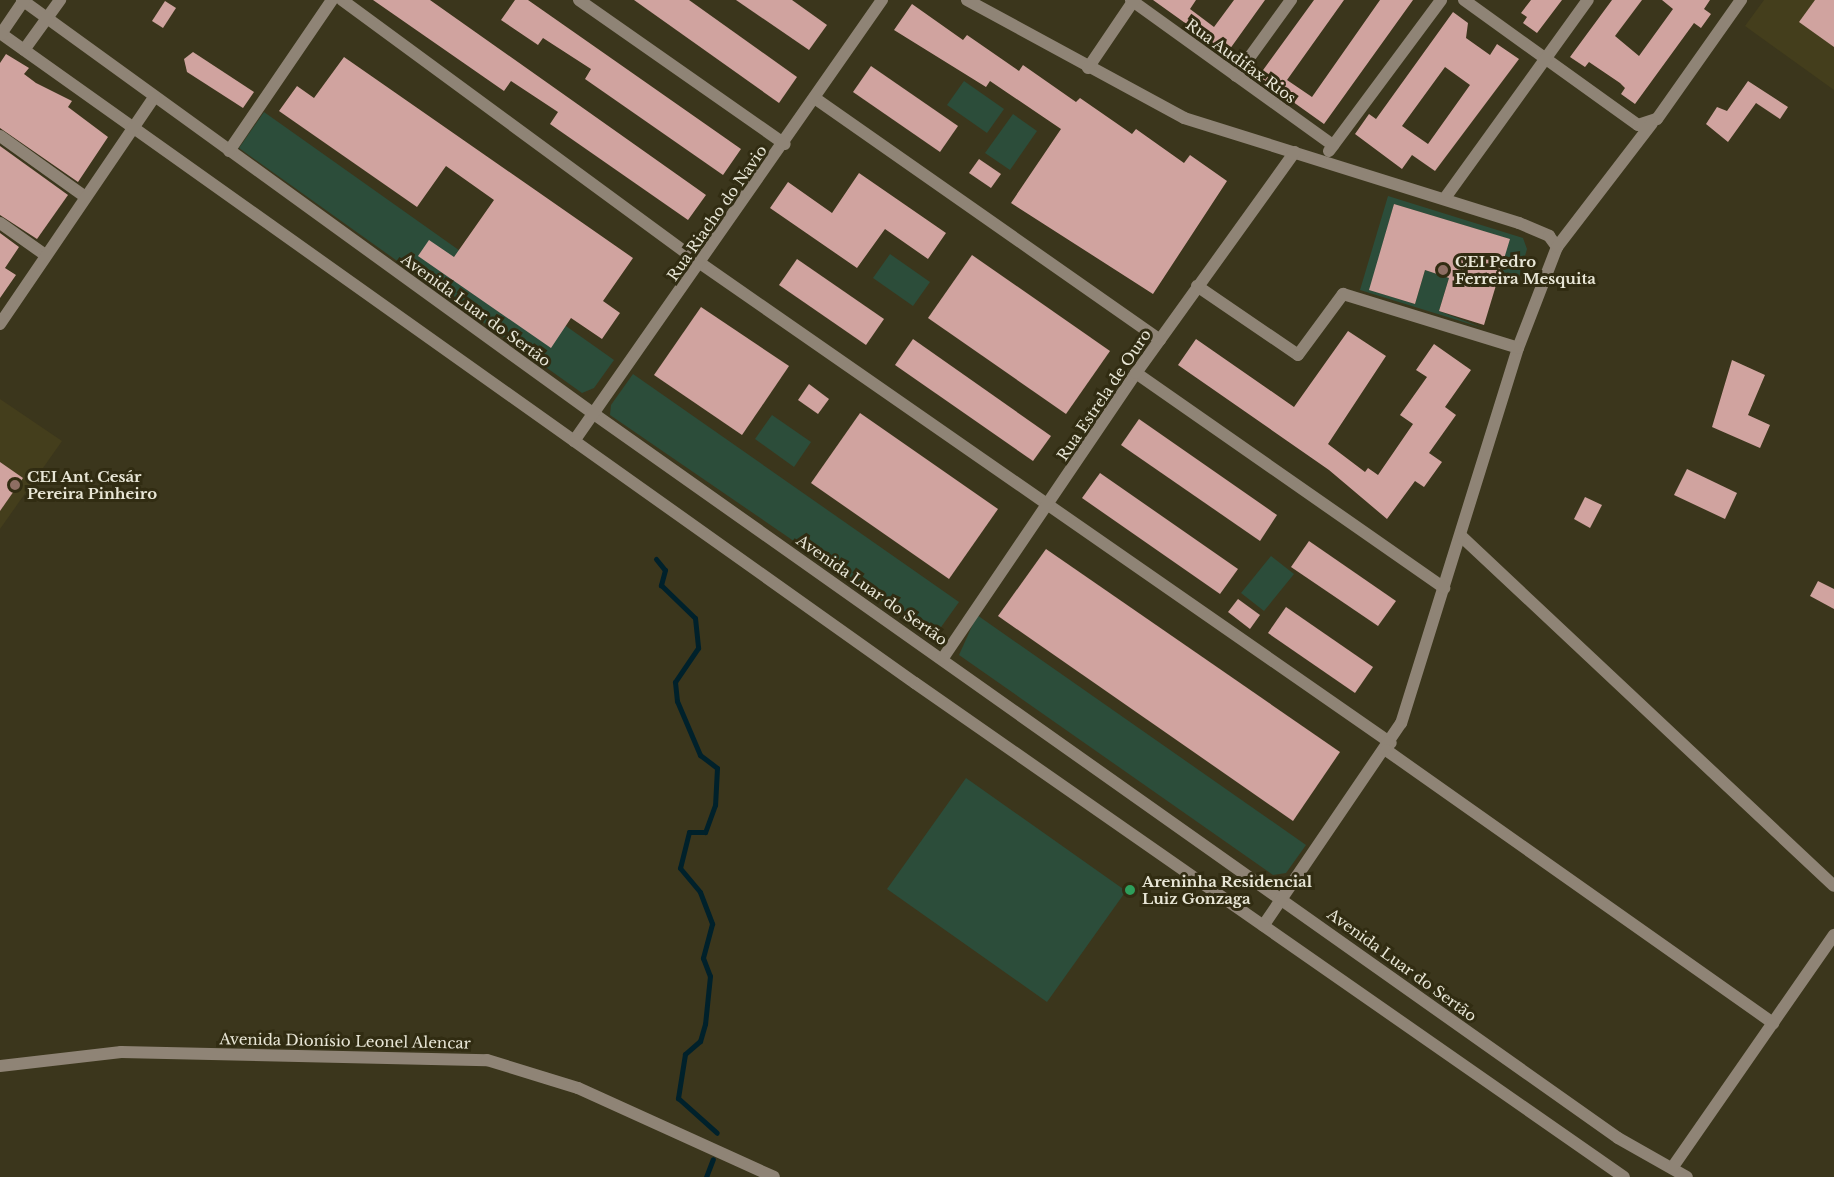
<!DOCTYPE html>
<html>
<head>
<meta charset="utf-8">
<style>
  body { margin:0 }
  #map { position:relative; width:1834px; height:1177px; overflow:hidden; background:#3b361c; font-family:"Libre Baskerville",serif }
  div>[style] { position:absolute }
  .built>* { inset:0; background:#443e1c }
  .green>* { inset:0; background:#2c4d3a }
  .stream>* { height:5px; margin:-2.5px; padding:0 2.5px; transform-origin:2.5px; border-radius:2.5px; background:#00212b }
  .building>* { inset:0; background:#d0a39f }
  .minor>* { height:12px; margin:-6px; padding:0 6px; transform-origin:6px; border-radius:6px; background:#8f8476 }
  .dots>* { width:16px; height:16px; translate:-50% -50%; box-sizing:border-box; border:3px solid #312c12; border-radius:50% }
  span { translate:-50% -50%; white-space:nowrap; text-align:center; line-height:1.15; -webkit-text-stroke:6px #312c12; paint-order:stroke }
  .street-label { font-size:15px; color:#e8e6d6 }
  .poi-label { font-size:15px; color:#e8e6d6; font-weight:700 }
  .left { translate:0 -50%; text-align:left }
</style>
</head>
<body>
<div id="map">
  <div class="built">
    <div style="clip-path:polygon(1764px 0,1834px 0,1834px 90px,1745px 26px)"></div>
    <div style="clip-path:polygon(0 399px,62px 441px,0 529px)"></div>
  </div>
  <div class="green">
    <div style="clip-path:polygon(964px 81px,1004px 109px,987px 133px,947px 105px)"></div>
    <div style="clip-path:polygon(264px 112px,614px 360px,594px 388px,582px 393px,239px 148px)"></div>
    <div style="clip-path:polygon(1013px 114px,1037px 131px,1010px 170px,985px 153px)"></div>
    <div style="clip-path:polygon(1388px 196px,1523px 238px,1527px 249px,1519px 277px,1500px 271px,1509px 239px,1394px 204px,1370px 290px,1415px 304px,1425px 270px,1449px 278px,1439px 311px,1483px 328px,1360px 290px)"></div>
    <div style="clip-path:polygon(890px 254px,930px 282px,913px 306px,873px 278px)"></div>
    <div style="clip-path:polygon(633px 374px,959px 602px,939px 630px,928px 633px,610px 415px,611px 405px)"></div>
    <div style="clip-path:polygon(772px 415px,811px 442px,794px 467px,755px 439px)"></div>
    <div style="clip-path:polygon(1271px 556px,1294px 574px,1264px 611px,1241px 593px)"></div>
    <div style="clip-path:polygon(977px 615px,1306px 845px,1286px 873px,1273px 875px,959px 655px)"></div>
    <div style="clip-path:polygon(966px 778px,1126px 891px,1047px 1002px,887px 889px)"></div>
  </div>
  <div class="stream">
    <div style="left:656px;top:559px;width:14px;rotate:51deg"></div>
    <div style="left:665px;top:570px;width:16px;rotate:105deg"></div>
    <div style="left:661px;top:585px;width:47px;rotate:44.1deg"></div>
    <div style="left:695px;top:618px;width:30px;rotate:84deg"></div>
    <div style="left:698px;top:648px;width:41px;rotate:124.1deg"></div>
    <div style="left:675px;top:682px;width:19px;rotate:84deg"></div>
    <div style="left:677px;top:701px;width:59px;rotate:66.9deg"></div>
    <div style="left:700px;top:755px;width:21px;rotate:37deg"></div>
    <div style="left:717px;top:768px;width:37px;rotate:93deg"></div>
    <div style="left:715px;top:805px;width:29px;rotate:110deg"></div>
    <div style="left:705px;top:832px;width:16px;rotate:180deg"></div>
    <div style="left:689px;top:832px;width:37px;rotate:104deg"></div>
    <div style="left:680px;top:868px;width:31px;rotate:50deg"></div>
    <div style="left:700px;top:892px;width:34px;rotate:69deg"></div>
    <div style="left:712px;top:924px;width:35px;rotate:105deg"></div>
    <div style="left:703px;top:958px;width:19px;rotate:69deg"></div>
    <div style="left:710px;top:976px;width:48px;rotate:95.9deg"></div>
    <div style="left:705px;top:1024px;width:18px;rotate:106deg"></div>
    <div style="left:700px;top:1041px;width:20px;rotate:139deg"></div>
    <div style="left:685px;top:1054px;width:45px;rotate:99deg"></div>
    <div style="left:678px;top:1098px;width:52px;rotate:41.9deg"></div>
    <div style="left:706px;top:1177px;width:19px;rotate:-69deg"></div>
  </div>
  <div class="building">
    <div style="clip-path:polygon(373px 0,430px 0,706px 195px,688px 220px,550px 124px,558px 112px,511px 81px,504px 91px)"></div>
    <div style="clip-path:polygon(515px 0,528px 0,741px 149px,723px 175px,585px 79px,591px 69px,543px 38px,538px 45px,501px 20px)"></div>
    <div style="clip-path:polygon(634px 0,689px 0,797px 77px,779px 103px)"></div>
    <div style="clip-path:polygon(736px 0,792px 0,827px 25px,809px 50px)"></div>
    <div style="clip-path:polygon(1153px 0,1196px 0,1190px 9px,1214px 27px,1234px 0,1265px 0,1227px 53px)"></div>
    <div style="clip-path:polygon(1314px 0,1344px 0,1287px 80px,1312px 97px,1380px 0,1413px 0,1324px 124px,1258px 77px)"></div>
    <div style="clip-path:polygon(1531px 0,1562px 0,1537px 33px,1523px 23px,1527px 17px,1521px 13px)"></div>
    <div style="clip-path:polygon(1612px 0,1642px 0,1615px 36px,1639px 56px,1673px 9px,1662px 0,1710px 0,1704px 9px,1711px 14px,1701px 28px,1694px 23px,1635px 104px,1621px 94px,1625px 88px,1620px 83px,1589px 62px,1585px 67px,1570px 57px)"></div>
    <div style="clip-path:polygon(1815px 0,1834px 0,1834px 47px,1799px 22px)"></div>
    <div style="clip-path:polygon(165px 1px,176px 8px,163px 28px,152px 21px)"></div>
    <div style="clip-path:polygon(912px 4px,963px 40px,967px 35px,1019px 71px,1023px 65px,1076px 102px,1080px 98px,1132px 134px,1136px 129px,1184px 163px,1190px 155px,1227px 181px,1153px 294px,1011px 203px,1061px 129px,990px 81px,986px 87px,894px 30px)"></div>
    <div style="clip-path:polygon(evenodd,1453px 12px,1468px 23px,1466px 38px,1490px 55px,1497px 44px,1519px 59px,1435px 171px,1412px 155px,1402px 169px,1355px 134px,1369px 114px,1376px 119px,1453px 12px,1445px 67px,1470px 85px,1428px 144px,1402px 126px,1445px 67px)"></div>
    <div style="clip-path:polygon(193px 52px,254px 92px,243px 108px,187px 72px,184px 59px)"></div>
    <div style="clip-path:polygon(6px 54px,29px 68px,24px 74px,36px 83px,72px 101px,68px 107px,108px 137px,78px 182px,0 128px,0 63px)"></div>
    <div style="clip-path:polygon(344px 57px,633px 258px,603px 301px,620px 313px,602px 339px,571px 318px,551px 348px,418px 256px,429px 240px,454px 257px,494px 200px,446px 166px,417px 207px,279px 111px,297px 86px,314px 98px)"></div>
    <div style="clip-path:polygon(871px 66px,958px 126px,940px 152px,853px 92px)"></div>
    <div style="clip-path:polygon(1748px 81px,1788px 107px,1780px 119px,1756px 103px,1728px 142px,1706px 124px,1717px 107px,1727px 111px)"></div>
    <div style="clip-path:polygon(0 146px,68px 195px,37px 239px,0 215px)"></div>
    <div style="clip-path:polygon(979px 159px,1001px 174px,991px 188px,969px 173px)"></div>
    <div style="clip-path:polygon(859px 173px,946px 233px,928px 259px,885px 229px,857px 268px,770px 208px,788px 182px,832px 213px)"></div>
    <div style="clip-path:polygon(1394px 204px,1510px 239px,1484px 325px,1439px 311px,1449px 278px,1425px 270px,1415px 304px,1369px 290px)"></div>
    <div style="clip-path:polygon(0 233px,19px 247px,5px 268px,16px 275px,0 298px)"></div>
    <div style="clip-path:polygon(972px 255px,1110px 351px,1066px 414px,928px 318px)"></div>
    <div style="clip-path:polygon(797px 259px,884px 319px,866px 345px,779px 285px)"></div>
    <div style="clip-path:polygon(701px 307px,789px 366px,742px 435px,654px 375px)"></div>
    <div style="clip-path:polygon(1348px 331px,1386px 356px,1328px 444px,1365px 472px,1368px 468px,1378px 475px,1413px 424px,1400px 415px,1427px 377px,1416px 370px,1434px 344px,1471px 370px,1445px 407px,1456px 415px,1429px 453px,1442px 462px,1424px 487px,1415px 481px,1387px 519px,1329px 470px,1178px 365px,1196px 339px,1294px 407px)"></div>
    <div style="clip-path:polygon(913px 339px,1051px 436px,1033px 461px,895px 365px)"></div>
    <div style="clip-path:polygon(1732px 360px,1765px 375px,1748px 415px,1770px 425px,1760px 448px,1712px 427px)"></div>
    <div style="clip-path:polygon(809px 384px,829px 399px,818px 414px,798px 400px)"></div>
    <div style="clip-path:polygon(860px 413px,998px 509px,949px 579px,811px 483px)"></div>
    <div style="clip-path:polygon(1139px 419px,1277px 515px,1260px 541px,1121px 445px)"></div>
    <div style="clip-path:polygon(0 462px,23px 478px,0 511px)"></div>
    <div style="clip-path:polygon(1687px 469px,1737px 493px,1725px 519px,1674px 495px)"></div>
    <div style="clip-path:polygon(1100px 473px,1238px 569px,1220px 594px,1082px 498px)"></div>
    <div style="clip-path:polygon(1585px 497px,1602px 505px,1590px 528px,1574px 519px)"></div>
    <div style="clip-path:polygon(1309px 541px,1396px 601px,1378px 626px,1291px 567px)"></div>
    <div style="clip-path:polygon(1046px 549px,1340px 752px,1293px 821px,998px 616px)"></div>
    <div style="clip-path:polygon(1818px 581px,1834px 589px,1834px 609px,1810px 596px)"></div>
    <div style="clip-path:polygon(1238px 599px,1260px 615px,1250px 629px,1228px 612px)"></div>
    <div style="clip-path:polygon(1286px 607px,1373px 667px,1355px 693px,1268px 633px)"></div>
  </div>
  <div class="minor">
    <div style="left:22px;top:0;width:706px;rotate:35.9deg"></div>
    <div style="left:594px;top:414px;width:1254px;rotate:35.26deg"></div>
    <div style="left:1618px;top:1138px;width:79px;rotate:29.5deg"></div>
    <div style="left:342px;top:0;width:444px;rotate:36.3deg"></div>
    <div style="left:700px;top:263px;width:841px;rotate:34.79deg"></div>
    <div style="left:579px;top:0;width:251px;rotate:35deg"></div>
    <div style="left:967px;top:0;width:247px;rotate:28.5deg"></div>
    <div style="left:1184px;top:118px;width:351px;rotate:17.4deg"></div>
    <div style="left:1519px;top:223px;width:33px;rotate:23deg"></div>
    <div style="left:1549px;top:236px;width:14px;rotate:54deg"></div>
    <div style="left:1557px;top:247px;width:108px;rotate:111.1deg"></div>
    <div style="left:1518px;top:348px;width:393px;rotate:107.3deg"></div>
    <div style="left:1401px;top:723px;width:245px;rotate:124.2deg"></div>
    <div style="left:1131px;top:0;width:249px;rotate:35.7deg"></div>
    <div style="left:1464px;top:0;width:214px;rotate:35.7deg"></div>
    <div style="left:1638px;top:125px;width:20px;rotate:-18deg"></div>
    <div style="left:1657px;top:119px;width:146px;rotate:-54.8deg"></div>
    <div style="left:0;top:33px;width:1122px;rotate:35.39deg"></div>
    <div style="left:915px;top:683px;width:864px;rotate:34.87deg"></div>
    <div style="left:1px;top:34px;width:41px;rotate:-55.9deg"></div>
    <div style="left:24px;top:50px;width:62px;rotate:-54.2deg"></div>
    <div style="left:1088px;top:68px;width:82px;rotate:-55.9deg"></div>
    <div style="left:1236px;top:76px;width:94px;rotate:-54.1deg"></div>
    <div style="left:816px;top:99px;width:420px;rotate:35deg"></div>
    <div style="left:0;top:136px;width:103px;rotate:35.5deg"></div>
    <div style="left:229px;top:151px;width:183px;rotate:-55.7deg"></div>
    <div style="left:1329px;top:151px;width:188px;rotate:-53.4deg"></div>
    <div style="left:1445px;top:198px;width:244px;rotate:-54.2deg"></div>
    <div style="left:0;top:223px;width:54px;rotate:35.2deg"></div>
    <div style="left:1557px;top:247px;width:156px;rotate:-52.5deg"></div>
    <div style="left:1197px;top:286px;width:122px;rotate:34.3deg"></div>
    <div style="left:1298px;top:355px;width:76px;rotate:-53.6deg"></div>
    <div style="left:1343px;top:294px;width:183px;rotate:17.1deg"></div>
    <div style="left:0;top:324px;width:274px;rotate:-55.8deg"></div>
    <div style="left:1136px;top:373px;width:376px;rotate:34.9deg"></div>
    <div style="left:574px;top:441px;width:538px;rotate:-55.07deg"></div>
    <div style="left:1461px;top:536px;width:511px;rotate:43.18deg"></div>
    <div style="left:943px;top:658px;width:344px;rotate:-55.9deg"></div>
    <div style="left:1136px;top:373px;width:272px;rotate:-54.3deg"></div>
    <div style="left:1386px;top:750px;width:474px;rotate:35.2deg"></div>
    <div style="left:0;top:1066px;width:122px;rotate:-6.6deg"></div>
    <div style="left:121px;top:1052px;width:366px;rotate:1.3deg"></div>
    <div style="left:487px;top:1060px;width:95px;rotate:17.1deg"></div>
    <div style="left:578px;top:1088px;width:215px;rotate:24.4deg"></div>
    <div style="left:1672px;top:1168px;width:284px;rotate:-55.2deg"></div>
  </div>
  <div class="dots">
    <div style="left:1443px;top:270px;background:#8d6e63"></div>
    <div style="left:15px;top:485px;background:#8d6e63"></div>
    <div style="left:1130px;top:890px;background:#2e9e5b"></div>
  </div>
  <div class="street-label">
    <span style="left:1241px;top:61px;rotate:36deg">Rua Audifax Rios</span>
    <span style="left:717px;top:213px;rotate:-55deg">Rua Riacho do Navio</span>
    <span style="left:476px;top:310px;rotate:36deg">Avenida Luar do Sertão</span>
    <span style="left:1104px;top:395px;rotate:-56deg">Rua Estrela de Ouro</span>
    <span style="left:872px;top:590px;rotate:35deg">Avenida Luar do Sertão</span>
    <span style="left:1402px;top:965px;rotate:36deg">Avenida Luar do Sertão</span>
    <span style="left:345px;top:1041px;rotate:1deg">Avenida Dionísio Leonel Alencar</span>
  </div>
  <div class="poi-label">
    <span class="left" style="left:1455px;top:270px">CEI Pedro<br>Ferreira Mesquita</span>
    <span class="left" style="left:27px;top:485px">CEI Ant. Cesár<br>Pereira Pinheiro</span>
    <span class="left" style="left:1142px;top:890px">Areninha Residencial<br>Luiz Gonzaga</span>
  </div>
</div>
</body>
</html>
